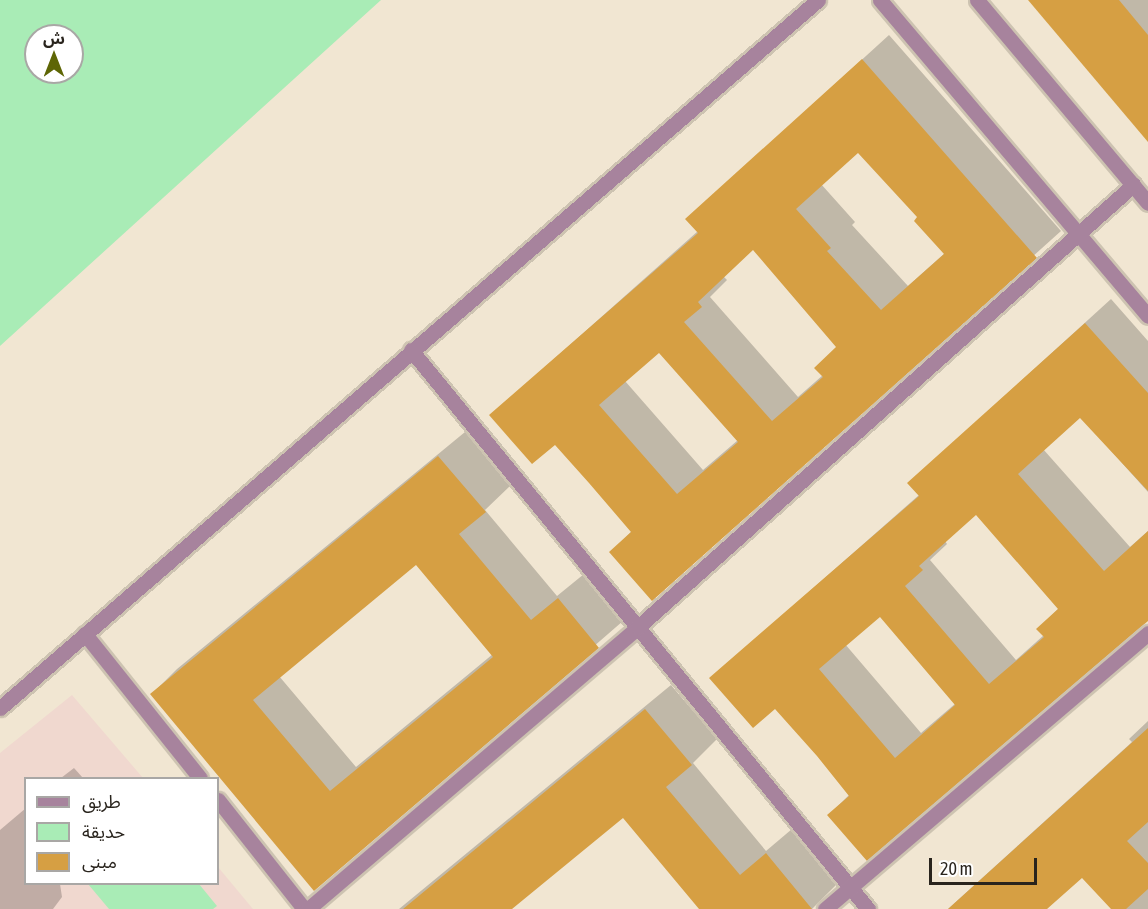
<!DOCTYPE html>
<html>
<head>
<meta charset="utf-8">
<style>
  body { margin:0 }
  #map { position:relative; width:1148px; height:909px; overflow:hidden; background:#f1e6d2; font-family:"Asap Condensed","Noto Sans Arabic",sans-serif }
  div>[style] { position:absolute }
  .education>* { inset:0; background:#f0d8cf }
  .green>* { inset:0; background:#a9ecb6 }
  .shadow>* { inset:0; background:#0003 }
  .building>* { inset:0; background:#d69f43 }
  .roads { filter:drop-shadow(2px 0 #cdc3b1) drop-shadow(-2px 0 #cdc3b1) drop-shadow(0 2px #cdc3b1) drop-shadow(0 -2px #cdc3b1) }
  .minor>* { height:15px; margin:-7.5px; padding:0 7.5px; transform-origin:7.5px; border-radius:7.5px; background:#a7839d }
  span { translate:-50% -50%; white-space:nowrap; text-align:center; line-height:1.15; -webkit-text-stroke:5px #fff; paint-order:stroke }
  .legend { position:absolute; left:24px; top:777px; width:195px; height:108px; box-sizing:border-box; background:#fff; border:2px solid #a9a7a5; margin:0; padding:8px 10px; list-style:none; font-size:18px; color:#29241d }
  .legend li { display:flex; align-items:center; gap:12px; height:30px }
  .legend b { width:30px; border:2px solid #a9a7a5 }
  .north { position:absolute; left:24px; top:24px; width:60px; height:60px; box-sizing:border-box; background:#fff; border:2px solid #a9a7a5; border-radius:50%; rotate:0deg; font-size:16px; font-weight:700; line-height:24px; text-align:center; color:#29241d }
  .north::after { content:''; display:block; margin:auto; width:21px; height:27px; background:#5e6605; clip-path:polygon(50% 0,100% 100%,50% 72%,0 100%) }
  .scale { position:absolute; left:929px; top:858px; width:108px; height:27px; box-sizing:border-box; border:3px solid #29241d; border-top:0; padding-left:8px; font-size:18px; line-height:21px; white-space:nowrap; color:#29241d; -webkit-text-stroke:4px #fff; paint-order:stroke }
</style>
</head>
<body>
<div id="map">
  <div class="education">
    <div style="clip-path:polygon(72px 695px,143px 778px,26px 778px,26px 884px,218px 884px,218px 867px,253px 909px,0 909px,0 753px)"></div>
  </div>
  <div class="green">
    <div style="clip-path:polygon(evenodd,0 0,381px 0,0 346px,0 0,36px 36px,72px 36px,72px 72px,36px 72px,36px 36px)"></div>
    <div style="clip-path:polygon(88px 884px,199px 884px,217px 906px,213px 909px,109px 909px)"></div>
  </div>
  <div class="shadow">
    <div style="clip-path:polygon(1030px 0,1148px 0,1148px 140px)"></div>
    <div style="clip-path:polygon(evenodd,889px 35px,1061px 231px,652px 599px,611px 552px,632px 531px,555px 443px,491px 415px,698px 231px,687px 219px,889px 35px,858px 151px,919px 217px,945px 253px,908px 286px,852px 225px,855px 222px,821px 184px,858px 151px,889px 35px,753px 248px,837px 346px,823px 375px,798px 397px,710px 297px,727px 280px,723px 276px,753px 248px,889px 35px,659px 351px,738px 440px,703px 470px,625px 381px,659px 351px)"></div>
    <div style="clip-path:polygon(evenodd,1111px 299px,1148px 341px,1148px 492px,1080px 416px,1043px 449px,1130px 547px,1148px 531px,1148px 615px,829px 815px,850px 794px,775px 706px,711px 678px,919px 495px,909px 483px,1111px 299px,976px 512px,1059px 608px,1038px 629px,1044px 635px,1016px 660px,930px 560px,947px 544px,945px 541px,976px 512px,1111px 299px,880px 615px,956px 703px,921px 733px,845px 644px,880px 615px)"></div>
    <div style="clip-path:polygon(evenodd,465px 432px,510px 486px,485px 510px,557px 596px,584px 574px,623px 621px,314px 889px,152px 694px,177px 669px,465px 432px,416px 563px,493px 654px,356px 767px,279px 676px,416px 563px)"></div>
    <div style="clip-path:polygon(671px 685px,717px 739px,693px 763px,766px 851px,792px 829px,837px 884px,812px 909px,701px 909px,623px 816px,510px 909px,399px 909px)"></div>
    <div style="clip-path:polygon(1148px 721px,1148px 909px,1113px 909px,1082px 876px,1045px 909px,948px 909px,1132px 742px,1129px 739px)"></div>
    <div style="clip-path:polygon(74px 768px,83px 778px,61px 778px)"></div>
    <div style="clip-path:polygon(26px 808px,26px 884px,60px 884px,62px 897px,53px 909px,0 909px,0 830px)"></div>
  </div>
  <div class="building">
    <div style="clip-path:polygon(1028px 0,1119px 0,1148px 35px,1148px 142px)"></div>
    <div style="clip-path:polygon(evenodd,862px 59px,1037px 258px,652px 601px,609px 552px,631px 532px,589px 483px,555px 445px,532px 464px,489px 415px,698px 233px,685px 219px,862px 59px,858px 153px,917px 217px,914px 221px,944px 254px,881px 310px,827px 251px,831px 248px,796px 209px,858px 153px,862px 59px,753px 250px,836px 347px,814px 368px,823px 377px,772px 421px,684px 322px,702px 307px,698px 302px,753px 250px,862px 59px,659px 353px,738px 442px,677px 494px,599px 405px,659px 353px)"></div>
    <div style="clip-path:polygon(evenodd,1085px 323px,1148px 393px,1148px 491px,1080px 418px,1018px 474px,1104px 571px,1148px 531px,1148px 621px,867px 861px,827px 815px,849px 796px,817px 756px,775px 709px,753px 728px,709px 678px,919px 496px,907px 483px,1085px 323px,976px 515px,1058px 609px,1036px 629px,1044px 637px,989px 684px,905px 586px,923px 570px,919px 566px,976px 515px,1085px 323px,880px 617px,955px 705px,895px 758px,819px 669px,880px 617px)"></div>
    <div style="clip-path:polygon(evenodd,438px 456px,486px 512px,459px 534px,531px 620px,558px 598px,599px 648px,314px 891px,150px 694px,438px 456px,416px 565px,493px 657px,330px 791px,253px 700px,416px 565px)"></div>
    <div style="clip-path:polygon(645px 709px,692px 765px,666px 787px,740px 875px,766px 853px,812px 909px,699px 909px,623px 818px,512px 909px,403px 909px)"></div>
    <div style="clip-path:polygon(1148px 728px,1148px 822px,1127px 841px,1148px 863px,1148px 889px,1126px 909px,1111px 909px,1082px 878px,1047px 909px,948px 909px)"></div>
  </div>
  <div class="roads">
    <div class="minor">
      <div style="left:880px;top:0;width:414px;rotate:49.7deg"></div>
      <div style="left:977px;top:0;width:265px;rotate:49.9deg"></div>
      <div style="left:411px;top:350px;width:722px;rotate:50.73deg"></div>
      <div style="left:85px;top:634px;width:184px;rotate:51.4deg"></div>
      <div style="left:0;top:708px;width:1082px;rotate:-40.88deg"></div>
      <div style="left:218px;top:800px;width:139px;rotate:51.7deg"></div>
      <div style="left:308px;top:909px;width:434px;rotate:-40.5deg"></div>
      <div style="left:638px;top:627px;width:664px;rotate:-41.76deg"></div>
      <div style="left:825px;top:909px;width:425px;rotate:-40.5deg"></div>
    </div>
  </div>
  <ul class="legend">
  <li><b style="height:8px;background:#a7839d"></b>طريق</li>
  <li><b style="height:16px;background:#a9ecb6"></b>حديقة</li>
  <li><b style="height:16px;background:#d69f43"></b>مبنى</li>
  </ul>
  <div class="north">ش</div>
  <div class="scale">20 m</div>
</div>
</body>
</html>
